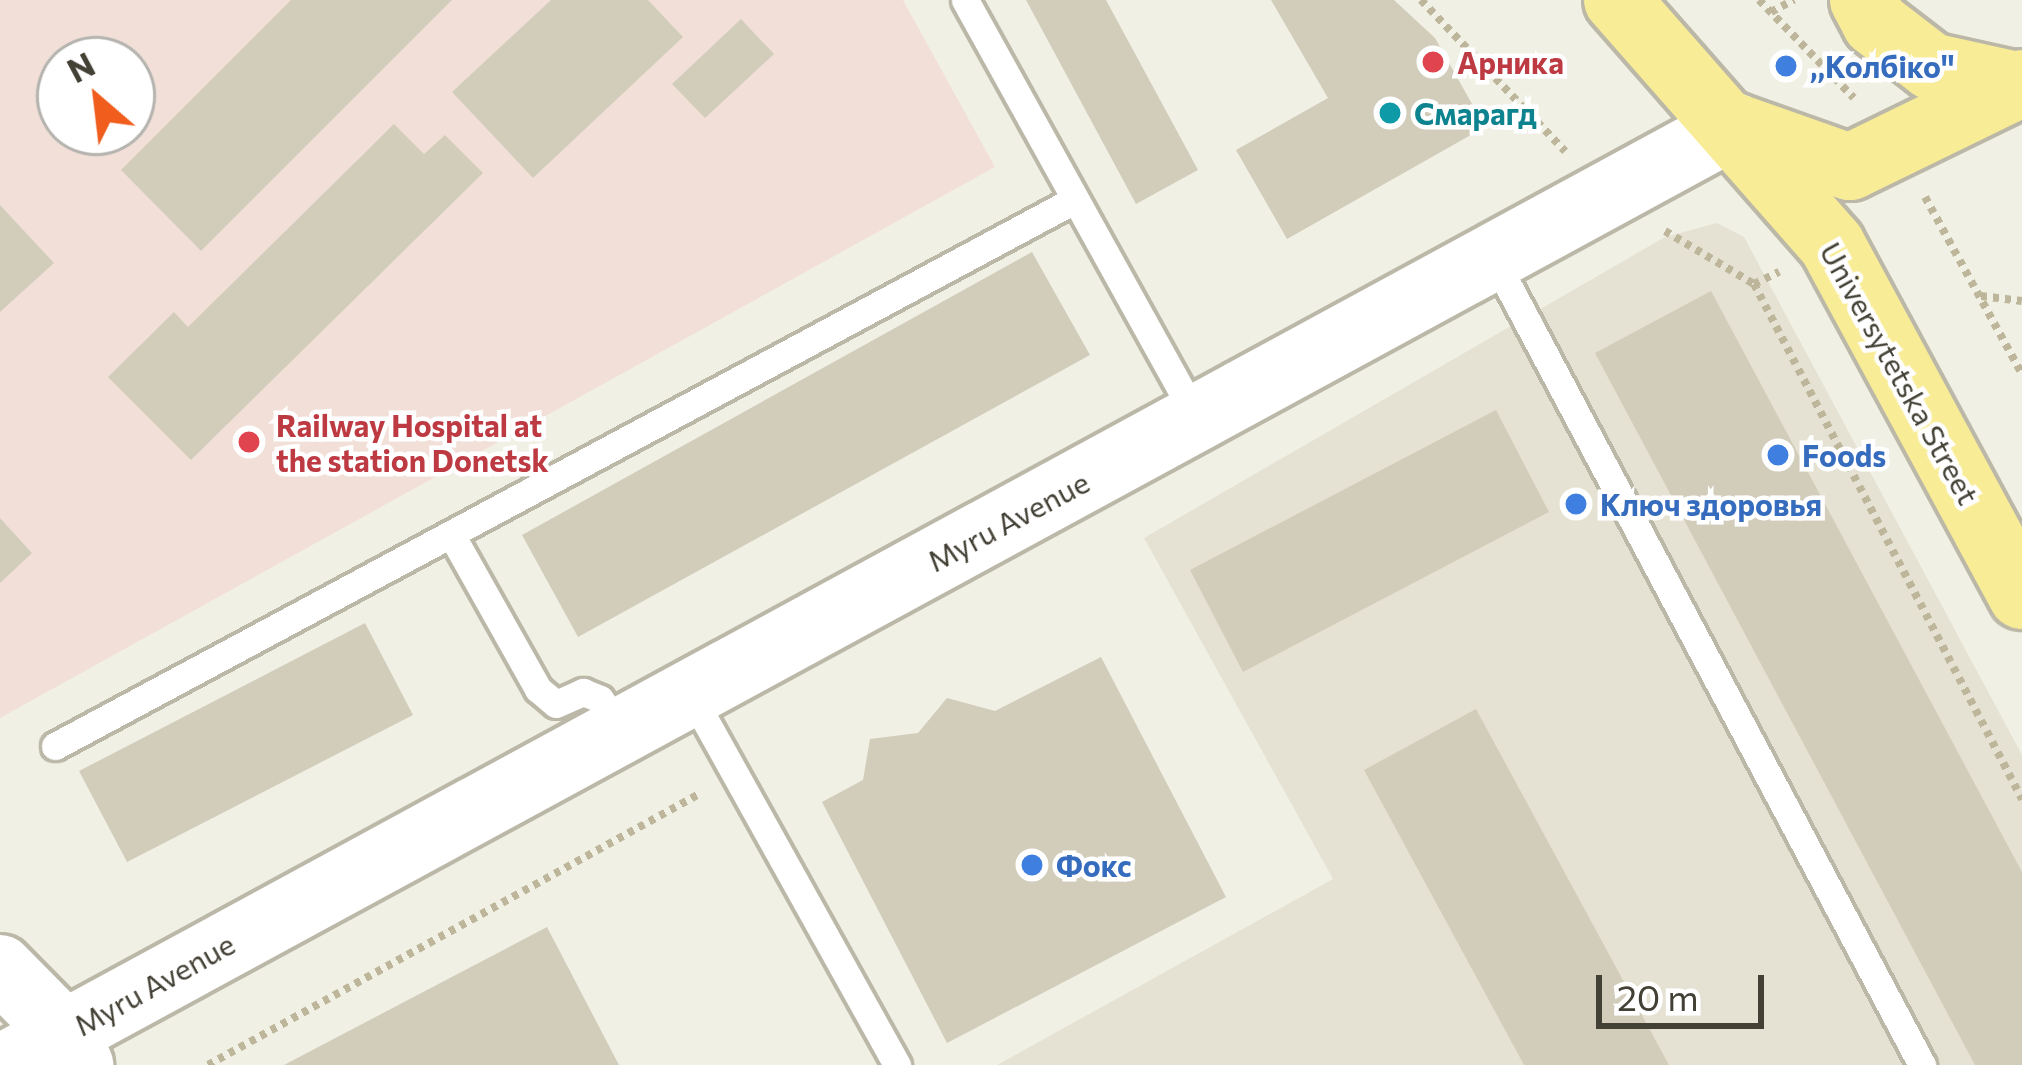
<!DOCTYPE html>
<html>
<head>
<meta charset="utf-8">
<style>
  body { margin:0 }
  #map { position:relative; width:2022px; height:1065px; overflow:hidden; background:#f1f0e5; font-family:Commissioner,sans-serif }
  div>[style] { position:absolute }
  .residential>* { inset:0; background:#e5e2d3 }
  .medical>* { inset:0; background:#f2e0d8 }
  .building>* { inset:0; background:#d2cdbb }
  .path>* { height:8px; margin-top:-4px; transform-origin:0; background:repeating-linear-gradient(90deg,#bdb69a 0 6px,transparent 0 12px) }
  .roads { filter:drop-shadow(3px 0 #bcb8a8) drop-shadow(-3px 0 #bcb8a8) drop-shadow(0 3px #bcb8a8) drop-shadow(0 -3px #bcb8a8) }
  .service>* { height:27px; margin:-13.5px; padding:0 13.5px; transform-origin:13.5px; border-radius:13.5px; background:#fff }
  .tertiary>* { height:66px; margin:-33px; padding:0 33px; transform-origin:33px; border-radius:33px; background:#fff }
  .primary>* { height:66px; margin:-33px; padding:0 33px; transform-origin:33px; border-radius:33px; background:#f9ec96 }
  .dots>* { width:33px; height:33px; translate:-50% -50%; box-sizing:border-box; border:6px solid #fff; border-radius:50% }
  span { translate:-50% -50%; white-space:nowrap; text-align:center; line-height:1.15; -webkit-text-stroke:9px #fff; paint-order:stroke }
  .health-label { font-size:30px; color:#be3a42; font-weight:700 }
  .left { translate:0 -50%; text-align:left }
  .shop-label { font-size:30px; color:#366cbe; font-weight:700 }
  .culture-label { font-size:30px; color:#0d838f; font-weight:700 }
  .street-label { font-size:30px; color:#434035 }
  .north { position:absolute; left:36px; top:36px; width:120px; height:120px; box-sizing:border-box; background:#fff; border:3px solid #b4b3ae; border-radius:50%; rotate:332deg; font-size:33px; font-weight:700; line-height:48px; text-align:center; color:#434035 }
  .north::after { content:''; display:block; margin:auto; width:42px; height:54px; background:#f05d1d; clip-path:polygon(50% 0,100% 100%,50% 72%,0 100%) }
  .scale { position:absolute; left:1596px; top:975px; width:168px; height:54px; box-sizing:border-box; border:6px solid #434035; border-top:0; padding-left:15px; font-size:36px; line-height:42px; white-space:nowrap; color:#434035; -webkit-text-stroke:9px #fff; paint-order:stroke }
</style>
</head>
<body>
<div id="map">
  <div class="residential">
    <div style="clip-path:polygon(1717px 223px,1744px 237px,2022px 755px,2022px 1065px,997px 1065px,1333px 879px,1144px 538px,1665px 237px)"></div>
  </div>
  <div class="medical">
    <div style="clip-path:polygon(evenodd,0 0,903px 0,995px 167px,0 718px,0 0,60px 60px,132px 60px,132px 132px,60px 132px,60px 60px)"></div>
  </div>
  <div class="building">
    <div style="clip-path:polygon(291px 0,452px 0,201px 251px,121px 170px)"></div>
    <div style="clip-path:polygon(551px 0,648px 0,683px 37px,533px 178px,452px 92px)"></div>
    <div style="clip-path:polygon(1026px 0,1106px 0,1198px 170px,1136px 204px)"></div>
    <div style="clip-path:polygon(1271px 0,1394px 0,1435px 38px,1485px 127px,1287px 239px,1236px 150px,1328px 98px)"></div>
    <div style="clip-path:polygon(741px 19px,774px 54px,705px 118px,672px 84px)"></div>
    <div style="clip-path:polygon(394px 124px,424px 154px,445px 135px,483px 173px,191px 460px,108px 377px,174px 312px,188px 327px)"></div>
    <div style="clip-path:polygon(0 205px,54px 263px,0 312px)"></div>
    <div style="clip-path:polygon(1032px 252px,1090px 355px,578px 637px,522px 535px)"></div>
    <div style="clip-path:polygon(1711px 291px,2022px 872px,2022px 1065px,1975px 1065px,1595px 353px)"></div>
    <div style="clip-path:polygon(1496px 410px,1549px 512px,1243px 672px,1190px 570px)"></div>
    <div style="clip-path:polygon(0 518px,32px 553px,0 583px)"></div>
    <div style="clip-path:polygon(365px 623px,413px 715px,127px 862px,79px 771px)"></div>
    <div style="clip-path:polygon(1101px 657px,1226px 897px,947px 1043px,822px 802px,863px 780px,870px 739px,918px 733px,947px 698px,995px 711px)"></div>
    <div style="clip-path:polygon(1476px 709px,1669px 1065px,1524px 1065px,1364px 770px)"></div>
    <div style="clip-path:polygon(547px 927px,619px 1065px,284px 1065px)"></div>
  </div>
  <div class="path">
    <div style="left:1421px;top:0;width:209px;rotate:46.4deg"></div>
    <div style="left:1759px;top:0;width:136px;rotate:45.9deg"></div>
    <div style="left:1771px;top:12px;width:26px;rotate:-28deg"></div>
    <div style="left:1925px;top:197px;width:202px;rotate:61.3deg"></div>
    <div style="left:1665px;top:231px;width:104px;rotate:30.8deg"></div>
    <div style="left:1754px;top:284px;width:581px;rotate:62.51deg"></div>
    <div style="left:1754px;top:284px;width:28px;rotate:-26deg"></div>
    <div style="left:1981px;top:296px;width:41px;rotate:7deg"></div>
    <div style="left:208px;top:1065px;width:563px;rotate:-28.89deg"></div>
  </div>
  <div class="roads">
    <div class="service">
      <div style="left:965px;top:0;width:479px;rotate:61deg"></div>
      <div style="left:1494px;top:259px;width:913px;rotate:62.03deg"></div>
      <div style="left:451px;top:534px;width:178px;rotate:60.7deg"></div>
      <div style="left:538px;top:689px;width:23px;rotate:40deg"></div>
      <div style="left:556px;top:704px;width:30px;rotate:-24deg"></div>
      <div style="left:583px;top:692px;width:18px;rotate:22deg"></div>
      <div style="left:600px;top:699px;width:37px;rotate:55deg"></div>
      <div style="left:690px;top:693px;width:426px;rotate:60.9deg"></div>
      <div style="left:55px;top:746px;width:1156px;rotate:-28.18deg"></div>
    </div>
    <div class="tertiary">
      <div style="left:0;top:968px;width:91px;rotate:45.4deg"></div>
      <div style="left:64px;top:1033px;width:36px;rotate:63deg"></div>
      <div style="left:6px;top:1065px;width:1967px;rotate:-28.52deg"></div>
    </div>
    <div class="primary">
      <div style="left:1617px;top:0;width:326px;rotate:48.7deg"></div>
      <div style="left:1832px;top:245px;width:399px;rotate:61.6deg"></div>
      <div style="left:1863px;top:0;width:26px;rotate:62deg"></div>
      <div style="left:1875px;top:23px;width:71px;rotate:37.5deg"></div>
      <div style="left:1931px;top:66px;width:88px;rotate:12.5deg"></div>
      <div style="left:1734px;top:126px;width:123px;rotate:19.5deg"></div>
      <div style="left:1850px;top:167px;width:191px;rotate:-26deg"></div>
    </div>
  </div>
  <div class="dots">
    <div style="left:1433px;top:62px;background:#e0444e"></div>
    <div style="left:1786px;top:66px;background:#3f7fe0"></div>
    <div style="left:1390px;top:113px;background:#0f9aa8"></div>
    <div style="left:249px;top:442px;background:#e0444e"></div>
    <div style="left:1778px;top:455px;background:#3f7fe0"></div>
    <div style="left:1576px;top:504px;background:#3f7fe0"></div>
    <div style="left:1032px;top:865px;background:#3f7fe0"></div>
  </div>
  <div class="health-label">
    <span class="left" style="left:1457px;top:62px">Арника</span>
    <span class="left" style="left:276px;top:442px">Railway Hospital at<br>the station Donetsk</span>
  </div>
  <div class="shop-label">
    <span class="left" style="left:1810px;top:66px">,,Колбіко''</span>
    <span class="left" style="left:1802px;top:455px">Foods</span>
    <span class="left" style="left:1600px;top:504px">Ключ здоровья</span>
    <span class="left" style="left:1056px;top:865px">Фокс</span>
  </div>
  <div class="culture-label">
    <span class="left" style="left:1414px;top:113px">Смарагд</span>
  </div>
  <div class="street-label">
    <span style="left:1900px;top:373px;rotate:61deg">Universytetska Street</span>
    <span style="left:1008px;top:521px;rotate:-28deg">Myru Avenue</span>
    <span style="left:154px;top:984px;rotate:-29deg">Myru Avenue</span>
  </div>
  <div class="north">N</div>
  <div class="scale">20 m</div>
</div>
</body>
</html>
